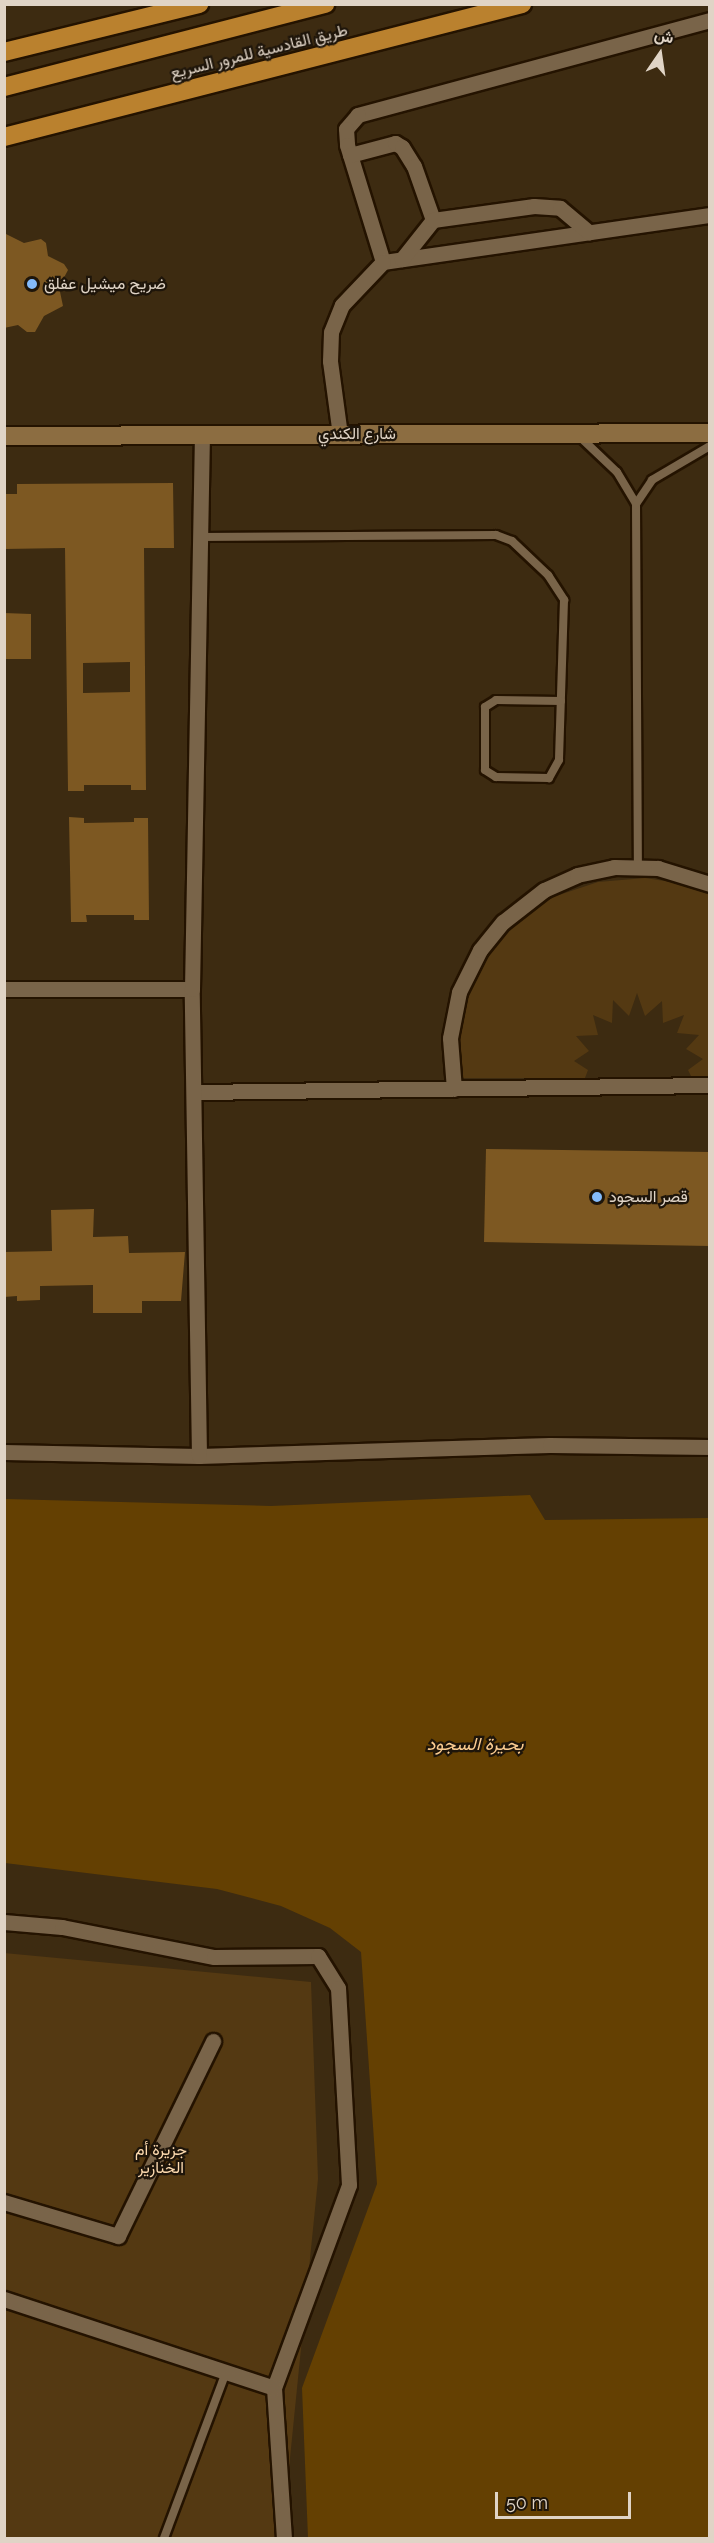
<!DOCTYPE html>
<html>
<head>
<meta charset="utf-8">
<style>
  body { margin:0 }
  #map { position:relative; width:714px; height:2543px; overflow:hidden; background:#3d2b11; font-family:Raleway,Vazirmatn,sans-serif }
  div>[style] { position:absolute }
  .green>* { inset:0; background:#543912 }
  .water>* { inset:0; background:#644002 }
  .building>* { inset:0; background:#7d5822 }
  .roads { filter:drop-shadow(2px 0 #241300) drop-shadow(-2px 0 #241300) drop-shadow(0 2px #241300) drop-shadow(0 -2px #241300) }
  .lane>* { height:8px; margin:-4px; padding:0 4px; transform-origin:4px; border-radius:4px; background:#796449 }
  .street>* { height:15px; margin:-7.5px; padding:0 7.5px; transform-origin:7.5px; border-radius:7.5px; background:#796449 }
  .secondary>* { height:18px; margin:-9px; padding:0 9px; transform-origin:9px; border-radius:9px; background:#8c6d41 }
  .highway>* { height:18px; margin:-9px; padding:0 9px; transform-origin:9px; border-radius:9px; background:#ba812e }
  .dots>* { width:16px; height:16px; translate:-50% -50%; box-sizing:border-box; border:3px solid #1e150a; border-radius:50% }
  span { translate:-50% -50%; white-space:nowrap; text-align:center; line-height:1.15; -webkit-text-stroke:4.5px #1e150a; paint-order:stroke }
  .street-label { font-size:16px; color:#e0d4c6 }
  .poi-label { font-size:16px; color:#e0d4c6 }
  .left { translate:0 -50%; text-align:left }
  .park-label { font-size:16px; color:#fedbb0 }
  .water-label { font-size:18px; color:#fbcc91; font-style:italic }
  .frame { position:absolute; inset:0; border:6px solid #e0d4c6; pointer-events:none }
  .north { position:absolute; left:630px; top:24px; width:60px; height:60px; -webkit-text-stroke:4px #1e150a; paint-order:stroke; rotate:13deg; font-size:16px; font-weight:700; line-height:24px; text-align:center; color:#e0d4c6 }
  .north::after { content:''; display:block; margin:auto; width:21px; height:27px; background:#e0d4c6; clip-path:polygon(50% 0,100% 100%,50% 72%,0 100%) }
  .scale { position:absolute; left:495px; top:2492px; width:136px; height:27px; box-sizing:border-box; border:3px solid #e0d4c6; border-top:0; padding-left:8px; font-size:18px; line-height:21px; white-space:nowrap; color:#e0d4c6; -webkit-text-stroke:4px #1e150a; paint-order:stroke }
</style>
</head>
<body>
<div id="map">
  <div class="green">
    <div style="clip-path:polygon(645px 878px,691px 885px,709px 893px,709px 1078px,692px 1078px,688px 1070px,703px 1059px,686px 1049px,699px 1035px,677px 1033px,684px 1015px,663px 1023px,662px 1001px,645px 1016px,637px 993px,629px 1016px,613px 1000px,612px 1023px,593px 1015px,598px 1035px,576px 1036px,589px 1051px,574px 1061px,588px 1070px,585px 1078px,463px 1078px,458px 1053px,466px 1001px,481px 956px,514px 922px,553px 897px,598px 882px)"></div>
    <div style="clip-path:polygon(4px 1953px,311px 1982px,318px 2179px,282px 2538px,5px 2538px)"></div>
  </div>
  <div class="water">
    <div style="clip-path:polygon(530px 1495px,545px 1520px,709px 1518px,709px 2538px,308px 2538px,302px 2388px,377px 2184px,361px 1952px,330px 1928px,281px 1906px,217px 1889px,5px 1863px,5px 1499px,271px 1506px)"></div>
  </div>
  <div class="building">
    <div style="clip-path:polygon(4px 233px,24px 243px,41px 239px,46px 243px,48px 256px,64px 264px,68px 270px,59px 287px,63px 306px,44px 316px,35px 332px,27px 332px,18px 325px,4px 328px)"></div>
    <div style="clip-path:polygon(evenodd,173px 483px,174px 548px,144px 548px,146px 790px,131px 790px,131px 785px,84px 785px,84px 791px,68px 791px,65px 548px,4px 549px,4px 494px,17px 494px,17px 484px,173px 483px,130px 662px,130px 692px,83px 693px,83px 663px,130px 662px)"></div>
    <div style="clip-path:polygon(4px 613px,31px 614px,31px 659px,4px 659px)"></div>
    <div style="clip-path:polygon(69px 817px,84px 818px,84px 823px,134px 822px,134px 818px,148px 818px,149px 920px,134px 920px,134px 915px,86px 915px,87px 922px,71px 922px)"></div>
    <div style="clip-path:polygon(486px 1149px,710px 1152px,710px 1246px,484px 1242px)"></div>
    <div style="clip-path:polygon(94px 1209px,93px 1237px,128px 1236px,129px 1253px,185px 1252px,181px 1301px,142px 1301px,142px 1313px,93px 1313px,93px 1285px,40px 1286px,40px 1300px,17px 1301px,17px 1296px,4px 1297px,4px 1252px,52px 1251px,51px 1210px)"></div>
  </div>
  <div class="roads">
    <div class="lane">
      <div style="left:579px;top:436px;width:52px;rotate:43.5deg"></div>
      <div style="left:617px;top:472px;width:37px;rotate:59deg"></div>
      <div style="left:636px;top:504px;width:364px;rotate:89.7deg"></div>
      <div style="left:636px;top:504px;width:29px;rotate:-56deg"></div>
      <div style="left:652px;top:480px;width:67px;rotate:-30.4deg"></div>
      <div style="left:200px;top:537px;width:296px;rotate:-0.4deg"></div>
      <div style="left:496px;top:535px;width:17px;rotate:21deg"></div>
      <div style="left:512px;top:541px;width:50px;rotate:43.4deg"></div>
      <div style="left:548px;top:575px;width:30px;rotate:57deg"></div>
      <div style="left:564px;top:600px;width:160px;rotate:91.8deg"></div>
      <div style="left:559px;top:760px;width:21px;rotate:119deg"></div>
      <div style="left:549px;top:778px;width:53px;rotate:-178.9deg"></div>
      <div style="left:496px;top:777px;width:13px;rotate:-148deg"></div>
      <div style="left:485px;top:770px;width:63px;rotate:-90deg"></div>
      <div style="left:485px;top:707px;width:13px;rotate:-32deg"></div>
      <div style="left:496px;top:700px;width:65px;rotate:0.9deg"></div>
      <div style="left:164px;top:2538px;width:177px;rotate:-69.5deg"></div>
    </div>
    <div class="street">
      <div style="left:710px;top:20px;width:365px;rotate:164.9deg"></div>
      <div style="left:358px;top:115px;width:18px;rotate:131deg"></div>
      <div style="left:346px;top:129px;width:16px;rotate:86deg"></div>
      <div style="left:347px;top:145px;width:122px;rotate:72.9deg"></div>
      <div style="left:383px;top:262px;width:330px;rotate:-8.2deg"></div>
      <div style="left:350px;top:155px;width:47px;rotate:-14.9deg"></div>
      <div style="left:395px;top:143px;width:8px;rotate:30deg"></div>
      <div style="left:402px;top:147px;width:22px;rotate:58deg"></div>
      <div style="left:414px;top:166px;width:57px;rotate:70.6deg"></div>
      <div style="left:433px;top:220px;width:50px;rotate:128.5deg"></div>
      <div style="left:433px;top:220px;width:102px;rotate:-7.9deg"></div>
      <div style="left:534px;top:206px;width:26px;rotate:4deg"></div>
      <div style="left:560px;top:208px;width:38px;rotate:40deg"></div>
      <div style="left:340px;top:435px;width:75px;rotate:-97.7deg"></div>
      <div style="left:330px;top:361px;width:29px;rotate:-88deg"></div>
      <div style="left:331px;top:332px;width:29px;rotate:-68deg"></div>
      <div style="left:342px;top:305px;width:59px;rotate:-46.4deg"></div>
      <div style="left:4px;top:989px;width:188px"></div>
      <div style="left:454px;top:1089px;width:51px;rotate:-94.5deg"></div>
      <div style="left:450px;top:1038px;width:47px;rotate:-78.9deg"></div>
      <div style="left:459px;top:992px;width:47px;rotate:-63.4deg"></div>
      <div style="left:480px;top:950px;width:36px;rotate:-51deg"></div>
      <div style="left:503px;top:922px;width:52px;rotate:-38deg"></div>
      <div style="left:544px;top:890px;width:36px;rotate:-24deg"></div>
      <div style="left:577px;top:875px;width:38px;rotate:-12deg"></div>
      <div style="left:614px;top:867px;width:44px;rotate:1.3deg"></div>
      <div style="left:658px;top:868px;width:54px;rotate:17.1deg"></div>
      <div style="left:196px;top:1092px;width:514px;rotate:-0.78deg"></div>
      <div style="left:4px;top:1452px;width:195px;rotate:1.2deg"></div>
      <div style="left:199px;top:1456px;width:351px;rotate:-1.8deg"></div>
      <div style="left:550px;top:1445px;width:160px;rotate:0.7deg"></div>
      <div style="left:199px;top:1456px;width:467px;rotate:-90.9deg"></div>
      <div style="left:192px;top:989px;width:554px;rotate:-88.97deg"></div>
      <div style="left:4px;top:1922px;width:58px;rotate:4.9deg"></div>
      <div style="left:62px;top:1927px;width:155px;rotate:11.2deg"></div>
      <div style="left:214px;top:1957px;width:104px;rotate:-0.6deg"></div>
      <div style="left:318px;top:1956px;width:38px;rotate:58deg"></div>
      <div style="left:338px;top:1988px;width:197px;rotate:86.8deg"></div>
      <div style="left:349px;top:2185px;width:216px;rotate:110.3deg"></div>
      <div style="left:274px;top:2388px;width:150px;rotate:86.2deg"></div>
      <div style="left:4px;top:2202px;width:119px;rotate:16.6deg"></div>
      <div style="left:118px;top:2236px;width:217px;rotate:-64deg"></div>
      <div style="left:4px;top:2299px;width:284px;rotate:18.2deg"></div>
    </div>
    <div class="secondary">
      <div style="left:4px;top:436px;width:706px;rotate:-0.24deg"></div>
    </div>
    <div class="highway">
      <div style="left:4px;top:52px;width:201px;rotate:-13.8deg"></div>
      <div style="left:4px;top:87px;width:332px;rotate:-14.5deg"></div>
      <div style="left:4px;top:137px;width:535px;rotate:-14.4deg"></div>
    </div>
  </div>
  <div class="dots">
    <div style="left:32px;top:284px;background:#84bbfb"></div>
    <div style="left:597px;top:1197px;background:#84bbfb"></div>
  </div>
  <div class="street-label">
    <span style="left:259px;top:52px;rotate:-14deg">طريق القادسية للمرور السريع</span>
    <span style="left:357px;top:434px">شارع الكندي</span>
  </div>
  <div class="poi-label">
    <span class="left" style="left:44px;top:284px">ضريح ميشيل عفلق</span>
    <span class="left" style="left:609px;top:1197px">قصر السجود</span>
  </div>
  <div class="park-label">
    <span style="left:161px;top:2159px">جزيرة أم<br>الخنازير</span>
  </div>
  <div class="water-label">
    <span style="left:475px;top:1744px">بحيرة السجود</span>
  </div>
  <div class="frame"></div>
  <div class="north">ش</div>
  <div class="scale">50 m</div>
</div>
</body>
</html>
